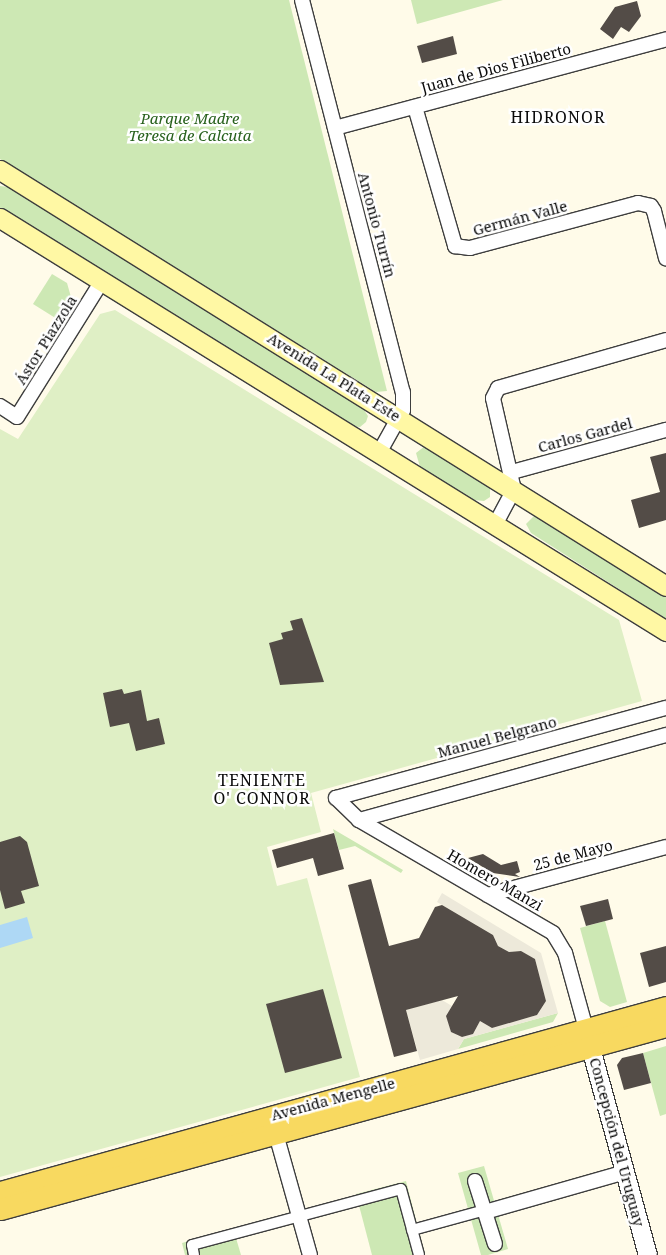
<!DOCTYPE html>
<html>
<head>
<meta charset="utf-8">
<style>
  body { margin:0 }
  #map { position:relative; width:666px; height:1255px; overflow:hidden; background:#fffbe9; font-family:"Noto Serif",serif }
  div>[style] { position:absolute }
  .green>* { inset:0; background:#cde8b4 }
  .pitch>* { inset:0; background:#dfefc5 }
  .plaza>* { inset:0; background:#ede9da }
  .water>* { inset:0; background:#aed8f5 }
  .building>* { inset:0; background:#534c47 }
  .roads { filter:drop-shadow(1px 0 #3e3e3e) drop-shadow(-1px 0 #3e3e3e) drop-shadow(0 1px #3e3e3e) drop-shadow(0 -1px #3e3e3e) }
  .pedestrian>* { height:10px; margin:-5px; padding:0 5px; transform-origin:5px; border-radius:5px; background:#fff }
  .minor>* { height:14px; margin:-7px; padding:0 7px; transform-origin:7px; border-radius:7px; background:#fff }
  .tertiary>* { height:18px; margin:-9px; padding:0 9px; transform-origin:9px; border-radius:9px; background:#fff }
  .secondary>* { height:19px; margin:-9.5px; padding:0 9.5px; transform-origin:9.5px; border-radius:9.5px; background:#fff8a4 }
  .primary>* { height:21px; margin:-10.5px; padding:0 10.5px; transform-origin:10.5px; border-radius:10.5px; background:#f8d960 }
  span { translate:-50% -50%; white-space:nowrap; text-align:center; line-height:1.15; -webkit-text-stroke:5px #fff; paint-order:stroke }
  .street-label { font-size:15px; color:#0b0b0b }
  .park-label { font-size:15px; color:#28611d; font-style:italic }
  .neighbourhood-label { font-size:16px; color:#0b0b0b; letter-spacing:1px }
</style>
</head>
<body>
<div id="map">
  <div class="green">
    <div style="clip-path:polygon(0 0,289px 0,387px 391px,376px 392px,0 159px)"></div>
    <div style="clip-path:polygon(411px 0,503px 0,417px 24px)"></div>
    <div style="clip-path:polygon(0 186px,8px 187px,362px 407px,368px 416px,366px 422px,360px 427px,350px 426px,0 208px)"></div>
    <div style="clip-path:polygon(52px 274px,67px 283px,71px 297px,57px 319px,33px 304px)"></div>
    <div style="clip-path:polygon(425px 446px,490px 487px,490px 497px,484px 501px,474px 500px,420px 467px,416px 453px)"></div>
    <div style="clip-path:polygon(535px 515px,666px 595px,666px 619px,531px 533px,526px 524px)"></div>
    <div style="clip-path:polygon(333px 829px,403px 870px,401px 873px,355px 846px,339px 850px)"></div>
    <div style="clip-path:polygon(605px 921px,627px 1002px,610px 1007px,600px 1001px,580px 928px)"></div>
    <div style="clip-path:polygon(558px 1013px,553px 1022px,458px 1049px,464px 1039px)"></div>
    <div style="clip-path:polygon(666px 1046px,666px 1114px,660px 1116px,643px 1053px)"></div>
    <div style="clip-path:polygon(484px 1166px,508px 1249px,488px 1255px,481px 1255px,458px 1173px)"></div>
    <div style="clip-path:polygon(406px 1181px,425px 1255px,372px 1255px,356px 1194px)"></div>
    <div style="clip-path:polygon(233px 1228px,241px 1255px,185px 1255px,182px 1243px)"></div>
  </div>
  <div class="pitch">
    <div style="clip-path:polygon(115px 310px,619px 620px,642px 701px,311px 793px,321px 832px,267px 847px,277px 886px,307px 878px,360px 1077px,0 1177px,0 429px,18px 439px,100px 314px)"></div>
  </div>
  <div class="plaza">
    <div style="clip-path:polygon(442px 893px,541px 953px,558px 1013px,464px 1039px,458px 1049px,420px 1060px,406px 1010px,442px 1000px,452px 1006px,447px 1016px,451px 1032px,462px 1037px,473px 1034px,480px 1021px,492px 1028px,537px 1015px,546px 1001px,535px 959px,521px 951px,509px 952px,498px 946px,493px 935px,437px 902px)"></div>
  </div>
  <div class="water">
    <div style="clip-path:polygon(27px 917px,33px 938px,0 948px,0 925px)"></div>
  </div>
  <div class="building">
    <div style="clip-path:polygon(637px 1px,641px 16px,629px 32px,621px 27px,613px 39px,600px 29px,615px 7px)"></div>
    <div style="clip-path:polygon(453px 36px,457px 54px,422px 63px,417px 46px)"></div>
    <div style="clip-path:polygon(666px 453px,666px 520px,639px 528px,631px 500px,660px 492px,650px 457px)"></div>
    <div style="clip-path:polygon(302px 618px,324px 682px,280px 685px,269px 643px,283px 639px,281px 633px,293px 630px,290px 621px)"></div>
    <div style="clip-path:polygon(122px 689px,124px 694px,141px 690px,147px 721px,159px 718px,165px 744px,136px 751px,129px 723px,110px 727px,103px 693px)"></div>
    <div style="clip-path:polygon(334px 833px,344px 869px,318px 876px,313px 858px,277px 868px,272px 850px)"></div>
    <div style="clip-path:polygon(20px 836px,27px 842px,39px 886px,21px 891px,25px 903px,5px 909px,0 890px,0 842px)"></div>
    <div style="clip-path:polygon(483px 854px,501px 865px,517px 861px,520px 872px,515px 874px,520px 877px,479px 871px,486px 869px,468px 858px)"></div>
    <div style="clip-path:polygon(371px 879px,389px 946px,419px 938px,435px 907px,442px 905px,493px 935px,498px 946px,509px 952px,521px 951px,535px 959px,546px 1001px,537px 1015px,492px 1028px,480px 1021px,473px 1034px,462px 1037px,451px 1032px,446px 1016px,458px 996px,406px 1010px,417px 1051px,394px 1057px,348px 885px)"></div>
    <div style="clip-path:polygon(608px 899px,613px 919px,586px 926px,580px 906px)"></div>
    <div style="clip-path:polygon(666px 946px,666px 982px,649px 987px,640px 953px)"></div>
    <div style="clip-path:polygon(323px 989px,342px 1058px,285px 1073px,266px 1004px)"></div>
    <div style="clip-path:polygon(643px 1053px,651px 1083px,624px 1090px,617px 1065px,622px 1058px)"></div>
  </div>
  <div class="roads">
    <div class="pedestrian">
      <div style="left:412px;top:1230px;width:76px;rotate:-15.3deg"></div>
      <div style="left:194px;top:1255px;width:10px;rotate:-101deg"></div>
      <div style="left:192px;top:1245px;width:216px;rotate:-15deg"></div>
      <div style="left:401px;top:1189px;width:68px;rotate:74.7deg"></div>
    </div>
    <div class="minor">
      <div style="left:302px;top:0;width:405px;rotate:75.6deg"></div>
      <div style="left:403px;top:392px;width:18px;rotate:90deg"></div>
      <div style="left:403px;top:410px;width:49px;rotate:119.2deg"></div>
      <div style="left:415px;top:107px;width:145px;rotate:73.9deg"></div>
      <div style="left:455px;top:246px;width:15px;rotate:8deg"></div>
      <div style="left:470px;top:248px;width:174px;rotate:-15deg"></div>
      <div style="left:638px;top:203px;width:13px;rotate:13deg"></div>
      <div style="left:651px;top:206px;width:6px;rotate:59deg"></div>
      <div style="left:654px;top:211px;width:49px;rotate:75.7deg"></div>
      <div style="left:335px;top:128px;width:343px;rotate:-15deg"></div>
      <div style="left:0;top:406px;width:20px;rotate:33deg"></div>
      <div style="left:17px;top:417px;width:160px;rotate:-58deg"></div>
      <div style="left:512px;top:472px;width:160px;rotate:-15.3deg"></div>
      <div style="left:495px;top:525px;width:40px;rotate:-62deg"></div>
      <div style="left:514px;top:490px;width:94px;rotate:-102.9deg"></div>
      <div style="left:493px;top:398px;width:11px;rotate:-63deg"></div>
      <div style="left:498px;top:388px;width:175px;rotate:-15.9deg"></div>
      <div style="left:359px;top:820px;width:319px;rotate:-15.5deg"></div>
      <div style="left:488px;top:895px;width:184px;rotate:-15.1deg"></div>
      <div style="left:586px;top:1029px;width:79px;rotate:-105.4deg"></div>
      <div style="left:565px;top:953px;width:23px;rotate:-121deg"></div>
      <div style="left:553px;top:933px;width:225px;rotate:-149.8deg"></div>
      <div style="left:359px;top:820px;width:32px;rotate:-136deg"></div>
      <div style="left:336px;top:798px;width:342px;rotate:-15.3deg"></div>
      <div style="left:274px;top:1127px;width:133px;rotate:74.3deg"></div>
      <div style="left:475px;top:1181px;width:66px;rotate:72.4deg"></div>
      <div style="left:485px;top:1212px;width:146px;rotate:-15.9deg"></div>
    </div>
    <div class="tertiary">
      <div style="left:587px;top:1034px;width:229px;rotate:74.6deg"></div>
    </div>
    <div class="secondary">
      <div style="left:0;top:170px;width:785px;rotate:31.99deg"></div>
      <div style="left:0;top:218px;width:784px;rotate:31.8deg"></div>
    </div>
    <div class="primary">
      <div style="left:0;top:1192px;width:691px;rotate:-15.52deg"></div>
      <div style="left:0;top:1209px;width:691px;rotate:-15.36deg"></div>
    </div>
  </div>
  <div class="street-label">
    <span style="left:496px;top:68px;rotate:-15deg">Juan de Dios Filiberto</span>
    <span style="left:520px;top:218px;rotate:-15deg">Germán Valle</span>
    <span style="left:377px;top:225px;rotate:75deg">Antonio Turrín</span>
    <span style="left:46px;top:340px;rotate:-58deg">Ástor Piazzola</span>
    <span style="left:334px;top:377px;rotate:32deg">Avenida La Plata Este</span>
    <span style="left:585px;top:435px;rotate:-15deg">Carlos Gardel</span>
    <span style="left:497px;top:737px;rotate:-15deg">Manuel Belgrano</span>
    <span style="left:573px;top:855px;rotate:-15deg">25 de Mayo</span>
    <span style="left:495px;top:880px;rotate:30deg">Homero Manzi</span>
    <span style="left:333px;top:1099px;rotate:-15deg">Avenida Mengelle</span>
    <span style="left:617px;top:1142px;rotate:75deg">Concepción del Uruguay</span>
  </div>
  <div class="park-label">
    <span style="left:190px;top:127px">Parque Madre<br>Teresa de Calcuta</span>
  </div>
  <div class="neighbourhood-label">
    <span style="left:558px;top:117px">HIDRONOR</span>
    <span style="left:262px;top:789px">TENIENTE<br>O' CONNOR</span>
  </div>
</div>
</body>
</html>
